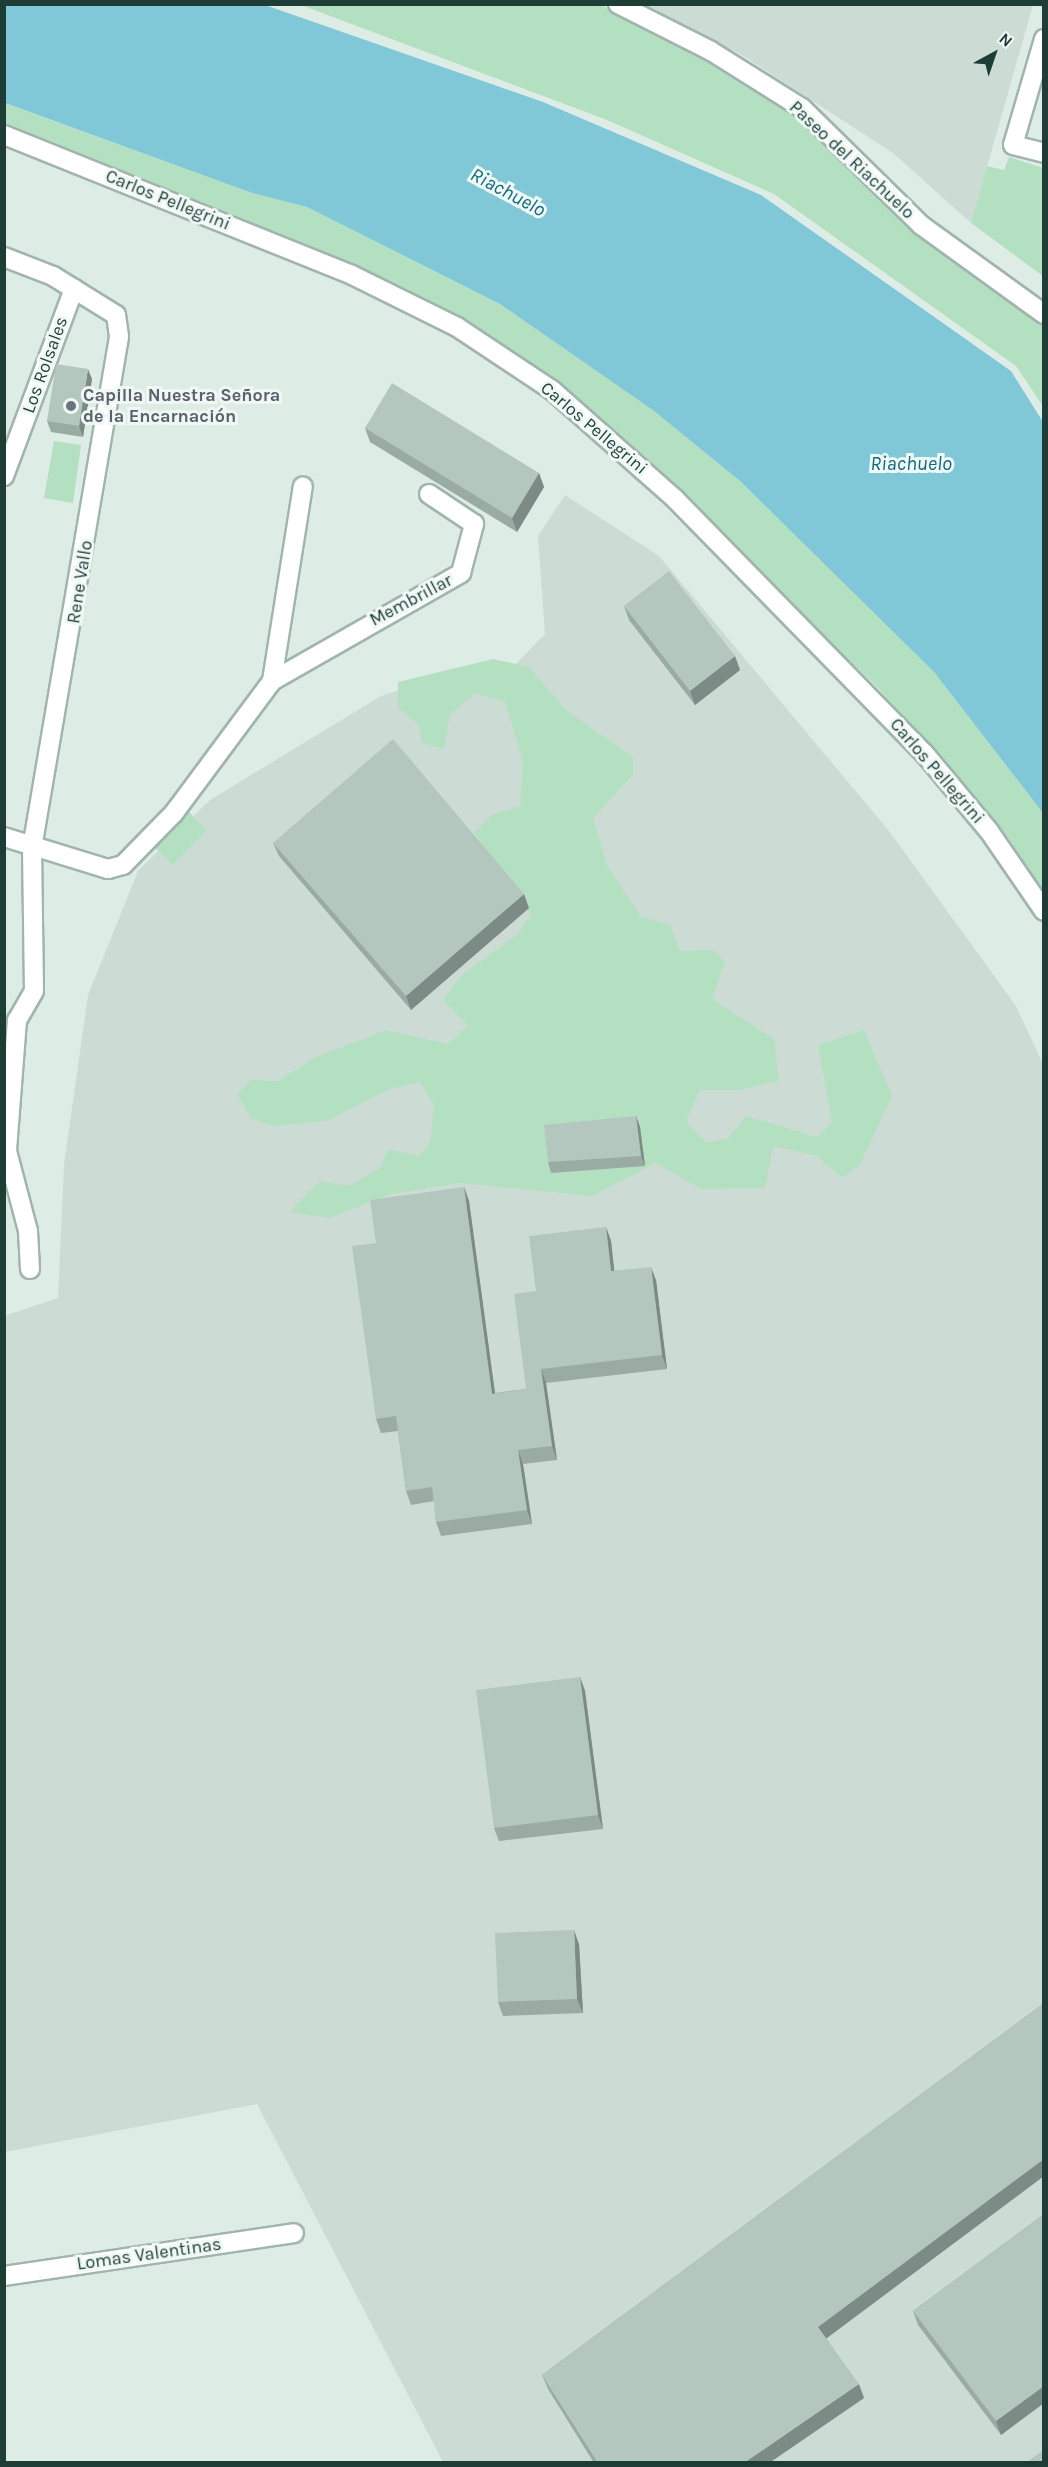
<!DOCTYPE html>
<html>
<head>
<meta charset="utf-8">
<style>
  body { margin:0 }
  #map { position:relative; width:1048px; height:2467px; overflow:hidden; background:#deece6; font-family:Karla,sans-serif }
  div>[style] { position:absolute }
  .built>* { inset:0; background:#ccdcd5 }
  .green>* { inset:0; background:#b4e0c2 }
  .water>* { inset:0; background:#80c7d7 }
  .roads { filter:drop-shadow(2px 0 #a1b4ae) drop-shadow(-2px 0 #a1b4ae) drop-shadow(0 2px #a1b4ae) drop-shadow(0 -2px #a1b4ae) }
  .street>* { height:18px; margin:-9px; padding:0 9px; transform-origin:9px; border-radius:9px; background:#fff }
  .secondary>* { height:18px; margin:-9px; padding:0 9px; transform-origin:9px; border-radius:9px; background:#fff }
  .wall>* { inset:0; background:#9aaba4 }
  .shaded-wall>* { inset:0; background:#7d8b86 }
  .building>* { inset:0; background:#b3c7bf }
  .dots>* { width:16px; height:16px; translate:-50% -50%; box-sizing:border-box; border:3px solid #eff8f4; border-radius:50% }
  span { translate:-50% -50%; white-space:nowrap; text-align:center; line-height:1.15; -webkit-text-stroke:6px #eff8f4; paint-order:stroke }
  .street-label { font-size:18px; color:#1e3d36 }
  .worship-label { font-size:18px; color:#5b616d; font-weight:700 }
  .left { translate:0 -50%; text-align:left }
  .water-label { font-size:20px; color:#12697f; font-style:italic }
  .frame { position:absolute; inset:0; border:6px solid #1e3d36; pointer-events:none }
  .north { position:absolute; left:964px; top:24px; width:60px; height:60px; -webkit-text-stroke:4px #eff8f4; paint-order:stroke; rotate:40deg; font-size:16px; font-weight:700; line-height:24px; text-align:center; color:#1e3d36 }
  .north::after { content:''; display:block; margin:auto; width:21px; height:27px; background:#1e3d36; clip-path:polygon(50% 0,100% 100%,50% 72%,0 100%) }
</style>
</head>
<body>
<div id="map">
  <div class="built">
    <div style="clip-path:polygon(643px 5px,1033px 5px,971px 223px,893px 153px,742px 55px)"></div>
    <div style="clip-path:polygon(565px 495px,659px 556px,889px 831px,1016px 1006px,1043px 1064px,1043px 2462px,443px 2462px,257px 2104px,5px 2152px,4px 1316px,58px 1298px,64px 1165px,88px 995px,138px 871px,210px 800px,381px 696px,465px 669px,504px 676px,545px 634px,538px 536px)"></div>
  </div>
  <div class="green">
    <div style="clip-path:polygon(301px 5px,601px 5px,687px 47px,784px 107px,894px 211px,1043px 322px,1043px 406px,1016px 366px,774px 194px,607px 120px)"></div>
    <div style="clip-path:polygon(4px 103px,252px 193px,307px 207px,500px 304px,654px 411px,740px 481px,934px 672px,1043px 813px,1043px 894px,1009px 839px,879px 689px,650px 466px,415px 296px,275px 232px,5px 123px)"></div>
    <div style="clip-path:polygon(1009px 157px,1043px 168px,1043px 276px,971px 223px,987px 166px,1004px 170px)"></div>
    <div style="clip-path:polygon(54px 441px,81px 445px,73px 503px,44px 498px)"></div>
    <div style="clip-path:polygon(493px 659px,529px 667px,566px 710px,633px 757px,633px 775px,593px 818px,607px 865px,641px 917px,670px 925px,680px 951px,714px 950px,725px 962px,712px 999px,774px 1039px,779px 1081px,739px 1090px,700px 1090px,686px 1121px,706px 1143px,728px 1138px,746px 1116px,817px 1137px,832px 1122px,818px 1045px,864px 1030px,892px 1096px,860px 1165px,842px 1178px,817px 1156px,773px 1146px,765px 1188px,701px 1189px,656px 1163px,592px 1196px,459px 1183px,391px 1194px,330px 1218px,290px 1212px,320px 1181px,348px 1186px,380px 1168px,388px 1149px,419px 1156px,430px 1143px,434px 1105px,420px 1082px,389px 1089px,327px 1121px,271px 1126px,251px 1118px,237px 1094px,251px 1080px,278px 1081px,314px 1058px,386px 1030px,448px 1044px,468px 1026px,443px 1000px,461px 976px,516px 935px,532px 915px,474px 832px,493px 814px,520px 806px,523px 762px,505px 702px,475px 693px,450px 715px,444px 749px,422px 743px,419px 725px,398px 708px,398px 682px)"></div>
    <div style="clip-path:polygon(187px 810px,207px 830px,173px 865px,152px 845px)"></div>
  </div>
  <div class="water">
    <div style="clip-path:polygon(5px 4px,265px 5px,543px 102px,761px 195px,1011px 371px,1043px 422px,1043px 813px,934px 672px,740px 481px,654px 411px,500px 304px,307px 207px,252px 193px,5px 103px)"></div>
  </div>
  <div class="roads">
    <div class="street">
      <div style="left:618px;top:4px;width:104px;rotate:26.8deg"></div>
      <div style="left:711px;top:51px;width:107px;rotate:32.1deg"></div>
      <div style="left:802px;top:108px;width:167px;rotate:44.5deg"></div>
      <div style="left:921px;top:225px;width:152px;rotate:35.9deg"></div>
      <div style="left:1044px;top:39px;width:110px;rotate:106.3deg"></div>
      <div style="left:1013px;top:145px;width:32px;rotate:14deg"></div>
      <div style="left:4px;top:257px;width:53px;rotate:21.2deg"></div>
      <div style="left:53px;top:276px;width:74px;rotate:31.8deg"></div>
      <div style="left:116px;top:315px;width:22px;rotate:82deg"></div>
      <div style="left:119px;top:337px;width:518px;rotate:99.66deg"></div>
      <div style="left:32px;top:848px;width:143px;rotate:89.2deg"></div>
      <div style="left:34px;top:991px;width:34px;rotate:120deg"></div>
      <div style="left:17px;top:1020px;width:131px;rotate:94.4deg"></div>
      <div style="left:7px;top:1151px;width:83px;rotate:75.3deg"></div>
      <div style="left:28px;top:1231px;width:38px;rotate:87deg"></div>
      <div style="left:4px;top:476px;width:200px;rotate:-69.5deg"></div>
      <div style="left:272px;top:681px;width:197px;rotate:-81deg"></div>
      <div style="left:4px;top:837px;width:109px;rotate:17.1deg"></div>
      <div style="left:108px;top:869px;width:16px;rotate:-15deg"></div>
      <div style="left:123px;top:865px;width:73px;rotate:-45.6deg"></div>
      <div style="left:174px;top:813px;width:164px;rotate:-53.4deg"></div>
      <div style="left:272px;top:681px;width:218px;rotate:-29.7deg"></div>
      <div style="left:461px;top:573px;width:51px;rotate:-75.1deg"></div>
      <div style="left:474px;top:524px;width:54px;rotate:-146.3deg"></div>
      <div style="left:4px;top:2276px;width:293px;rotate:-8.4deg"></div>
    </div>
    <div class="secondary">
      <div style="left:4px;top:135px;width:375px;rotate:21.9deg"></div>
      <div style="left:352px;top:275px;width:117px;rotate:26.3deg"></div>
      <div style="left:457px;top:327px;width:114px;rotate:33.6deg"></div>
      <div style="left:552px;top:390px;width:164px;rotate:41.5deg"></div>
      <div style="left:675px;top:499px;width:356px;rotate:45.6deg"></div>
      <div style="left:924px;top:753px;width:102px;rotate:50.2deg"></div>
      <div style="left:989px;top:831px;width:97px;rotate:55.5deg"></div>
    </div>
  </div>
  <div class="wall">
    <div style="clip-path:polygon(92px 379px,83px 437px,51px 432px,47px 421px)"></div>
    <div style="clip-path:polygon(365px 428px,539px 473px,544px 487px,517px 532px,370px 442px)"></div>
    <div style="clip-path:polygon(624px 606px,740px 670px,695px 705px,629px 620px)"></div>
    <div style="clip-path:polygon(273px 843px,529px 908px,411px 1010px,279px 856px)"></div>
    <div style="clip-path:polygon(636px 1116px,640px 1127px,645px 1166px,551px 1173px,548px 1162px)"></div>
    <div style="clip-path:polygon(464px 1187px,469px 1201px,495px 1393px,526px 1389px,536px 1291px,606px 1227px,611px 1241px,614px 1271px,656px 1280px,667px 1369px,546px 1383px,557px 1460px,523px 1464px,532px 1524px,441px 1536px,436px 1522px,434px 1501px,411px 1505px,406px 1491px,398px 1431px,381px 1433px,376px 1419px,376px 1243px)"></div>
    <div style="clip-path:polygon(580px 1677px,585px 1691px,603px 1829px,499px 1841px,494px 1828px)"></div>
    <div style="clip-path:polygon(579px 1944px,583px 2013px,503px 2016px,498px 2002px)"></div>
    <div style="clip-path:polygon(1044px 2003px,1044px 2176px,826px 2338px,864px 2398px,769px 2463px,594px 2463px,548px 2389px,542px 2375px)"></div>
    <div style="clip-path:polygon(1044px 2214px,1044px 2403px,1001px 2435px,918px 2325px,913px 2311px)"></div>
  </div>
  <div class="shaded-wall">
    <div style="clip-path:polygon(88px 369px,92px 379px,83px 437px,79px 426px)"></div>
    <div style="clip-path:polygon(539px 473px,544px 487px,517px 532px,512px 518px)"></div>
    <div style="clip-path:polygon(735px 656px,740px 670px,695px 705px,690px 691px)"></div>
    <div style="clip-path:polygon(524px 894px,529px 908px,411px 1010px,406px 996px)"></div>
    <div style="clip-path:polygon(636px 1116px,640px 1127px,645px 1166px,641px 1156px)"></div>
    <div style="clip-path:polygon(464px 1187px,469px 1201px,497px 1408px,492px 1394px)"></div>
    <div style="clip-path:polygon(606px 1227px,611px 1241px,616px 1285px,611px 1271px)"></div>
    <div style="clip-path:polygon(651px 1267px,656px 1280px,667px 1369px,662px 1355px)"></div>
    <div style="clip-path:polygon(541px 1369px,546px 1383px,557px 1460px,552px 1446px)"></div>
    <div style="clip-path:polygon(518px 1450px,523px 1464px,532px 1524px,527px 1510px)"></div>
    <div style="clip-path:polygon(580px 1677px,585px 1691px,603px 1829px,598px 1815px)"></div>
    <div style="clip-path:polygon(574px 1930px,579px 1944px,583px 2013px,577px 1999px)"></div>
    <div style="clip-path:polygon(1044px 2159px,1044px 2176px,823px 2341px,818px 2327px)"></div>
    <div style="clip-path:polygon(859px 2384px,864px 2398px,769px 2463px,744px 2463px)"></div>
    <div style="clip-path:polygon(1044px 2386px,1044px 2403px,1001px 2435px,996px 2421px)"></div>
  </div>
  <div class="building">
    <div style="clip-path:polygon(56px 364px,88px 369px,79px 426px,47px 421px)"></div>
    <div style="clip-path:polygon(392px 383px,539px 473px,512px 518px,365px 428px)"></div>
    <div style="clip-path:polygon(669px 571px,735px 656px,690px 691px,624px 606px)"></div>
    <div style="clip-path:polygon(393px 739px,524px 894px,406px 996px,273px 843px)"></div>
    <div style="clip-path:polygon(636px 1116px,641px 1156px,548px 1162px,544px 1125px)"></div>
    <div style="clip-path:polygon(464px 1187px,492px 1394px,526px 1389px,514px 1294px,536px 1291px,529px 1236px,606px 1227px,611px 1271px,651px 1267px,662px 1355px,541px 1369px,552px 1446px,518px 1450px,527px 1510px,436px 1522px,432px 1487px,406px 1491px,396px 1416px,376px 1419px,352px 1246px,376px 1243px,370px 1200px)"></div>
    <div style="clip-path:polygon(580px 1677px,598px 1815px,494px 1828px,476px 1690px)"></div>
    <div style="clip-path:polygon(574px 1930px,577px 1999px,498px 2002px,495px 1933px)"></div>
    <div style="clip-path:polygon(1044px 2003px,1044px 2159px,818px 2327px,859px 2384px,744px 2463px,598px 2463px,542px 2375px)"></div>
    <div style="clip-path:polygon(1044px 2214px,1044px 2386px,996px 2421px,913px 2311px)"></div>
    <div style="clip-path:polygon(1043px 2450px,1044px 2452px,1044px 2463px,1026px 2463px)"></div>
  </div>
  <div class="dots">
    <div style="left:71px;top:406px;background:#6b7280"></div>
  </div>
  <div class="street-label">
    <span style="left:852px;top:160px;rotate:43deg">Paseo del Riachuelo</span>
    <span style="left:168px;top:200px;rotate:22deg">Carlos Pellegrini</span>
    <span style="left:45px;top:365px;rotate:-70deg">Los Rolsales</span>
    <span style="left:594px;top:428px;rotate:40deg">Carlos Pellegrini</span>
    <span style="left:80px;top:582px;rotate:-81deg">Rene Vallo</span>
    <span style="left:411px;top:600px;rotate:-28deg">Membrillar</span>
    <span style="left:937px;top:771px;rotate:49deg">Carlos Pellegrini</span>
    <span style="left:149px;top:2254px;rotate:-8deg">Lomas Valentinas</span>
  </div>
  <div class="worship-label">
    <span class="left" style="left:83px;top:406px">Capilla Nuestra Señora<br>de la Encarnación</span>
  </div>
  <div class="water-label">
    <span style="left:508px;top:192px;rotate:28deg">Riachuelo</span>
    <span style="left:911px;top:463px">Riachuelo</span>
  </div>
  <div class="frame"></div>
  <div class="north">N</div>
</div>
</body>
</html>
